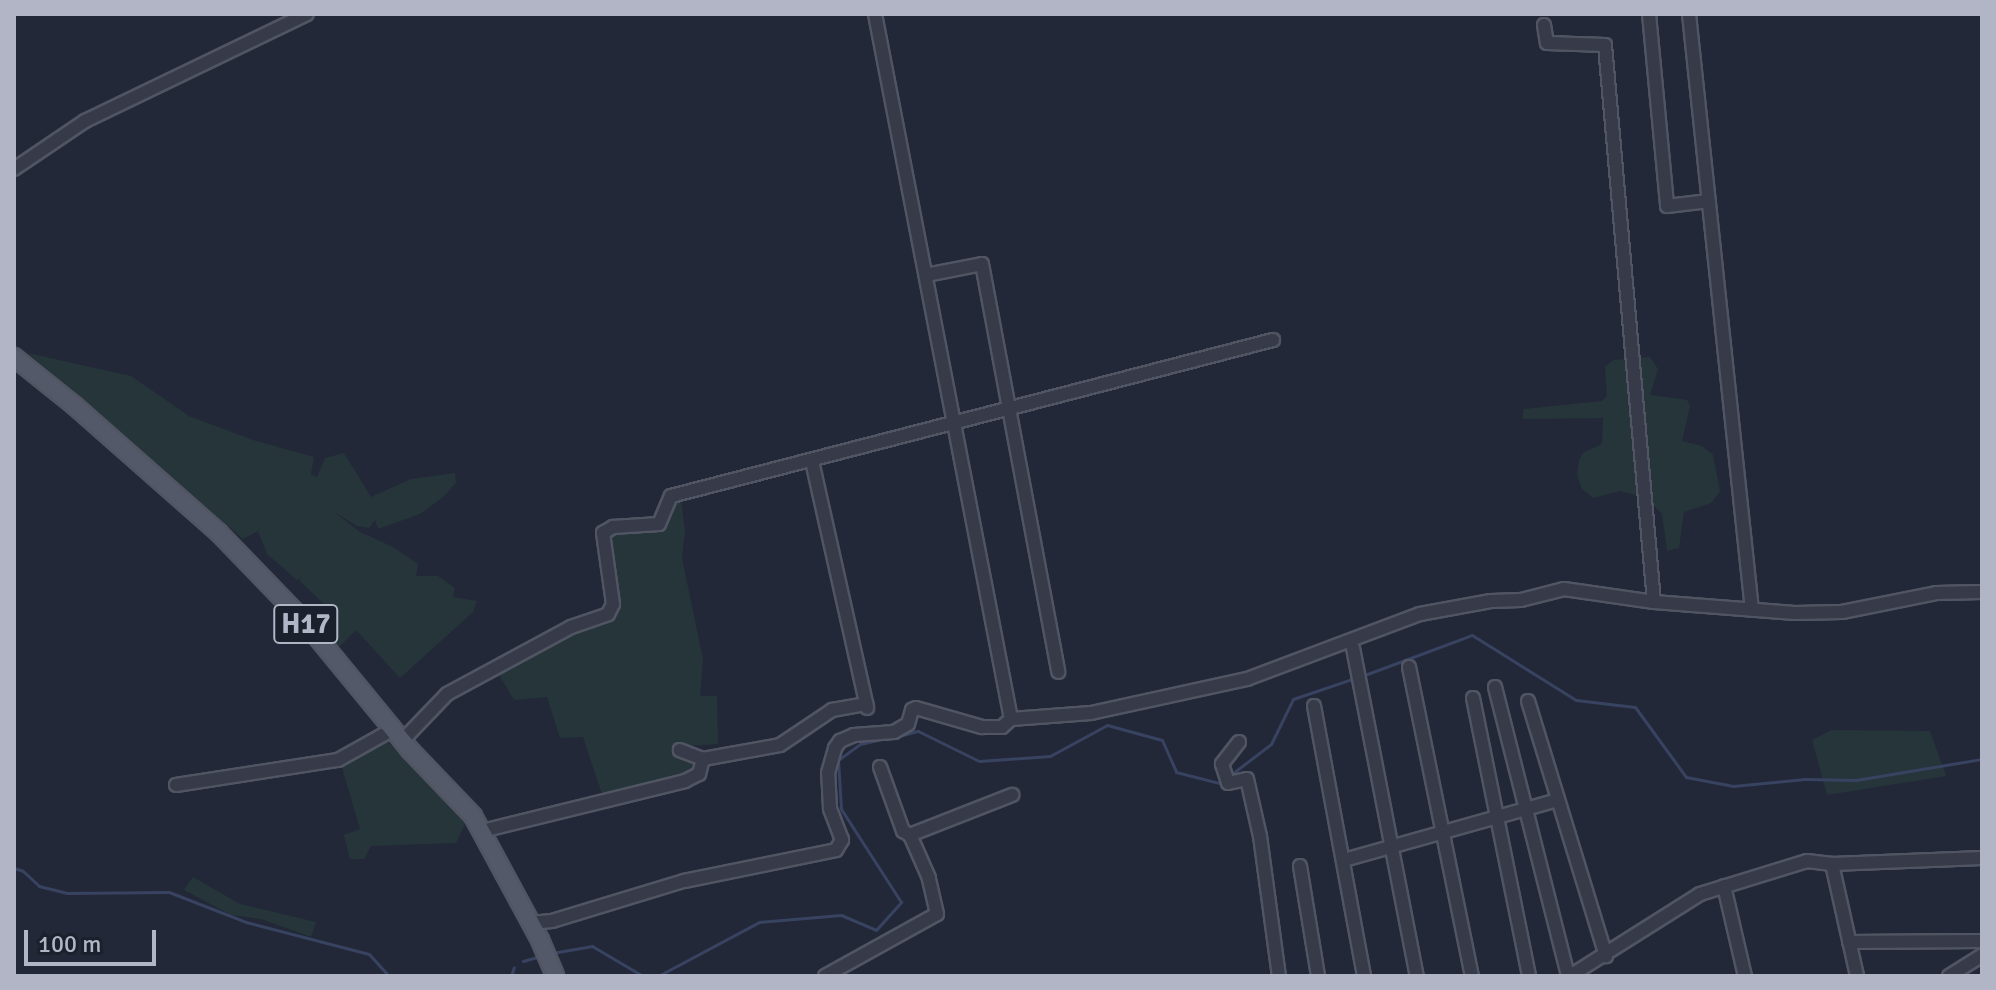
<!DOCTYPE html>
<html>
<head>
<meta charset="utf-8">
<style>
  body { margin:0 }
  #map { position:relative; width:1996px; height:990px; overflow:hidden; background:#222838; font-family:Signika,sans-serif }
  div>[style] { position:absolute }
  .green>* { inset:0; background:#25353a }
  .stream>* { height:3px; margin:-1.5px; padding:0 1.5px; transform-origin:1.5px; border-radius:1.5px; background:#384361 }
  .roads { filter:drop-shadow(2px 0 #515563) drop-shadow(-2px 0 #515563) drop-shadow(0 2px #515563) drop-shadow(0 -2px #515563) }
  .minor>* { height:12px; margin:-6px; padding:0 6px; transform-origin:6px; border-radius:6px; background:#363a49 }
  .major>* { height:16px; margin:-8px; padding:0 8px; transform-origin:8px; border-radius:8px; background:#545969 }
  span { translate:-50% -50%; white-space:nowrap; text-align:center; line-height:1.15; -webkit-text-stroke:8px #1b202d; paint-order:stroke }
  .shield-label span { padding:2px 6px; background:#1b202d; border:2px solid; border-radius:6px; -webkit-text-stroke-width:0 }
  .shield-label { font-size:28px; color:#b1b5c5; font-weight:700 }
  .frame { position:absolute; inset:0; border:16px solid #b1b5c5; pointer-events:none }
  .scale { position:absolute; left:24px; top:930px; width:132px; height:36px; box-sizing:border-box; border:4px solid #b1b5c5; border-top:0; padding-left:10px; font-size:24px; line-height:28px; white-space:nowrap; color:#b1b5c5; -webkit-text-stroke:6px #1b202d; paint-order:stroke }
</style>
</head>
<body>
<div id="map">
  <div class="green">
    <div style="clip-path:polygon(28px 353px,131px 376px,189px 416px,253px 440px,314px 457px,311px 474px,317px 477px,325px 458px,344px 453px,371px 497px,411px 479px,455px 473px,456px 483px,443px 497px,420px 514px,378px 529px,375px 520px,369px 528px,357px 526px,334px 512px,360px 532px,393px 547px,418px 564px,416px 576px,438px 576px,455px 588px,453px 597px,477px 601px,473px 612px,400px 678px,356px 630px,336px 650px,320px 629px,335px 615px,299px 580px,302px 576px,297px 580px,267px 554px,258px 531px,243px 539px)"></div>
    <div style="clip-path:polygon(1650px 357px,1658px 369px,1650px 395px,1687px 400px,1690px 406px,1682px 441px,1702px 446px,1713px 455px,1720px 491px,1711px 503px,1684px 512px,1679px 548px,1667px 551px,1662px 514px,1647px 498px,1620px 491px,1593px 498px,1582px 489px,1577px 475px,1579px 460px,1583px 453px,1602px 444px,1603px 418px,1523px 419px,1523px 409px,1602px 401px,1607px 396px,1605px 367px,1613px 360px)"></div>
    <div style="clip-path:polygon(681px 500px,685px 531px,682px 558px,703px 659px,700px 696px,717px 696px,718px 744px,686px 746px,684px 756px,696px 761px,687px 776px,603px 797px,583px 737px,560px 738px,547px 697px,514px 700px,493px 665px,586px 614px,611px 618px,608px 534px,661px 530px,668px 523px,671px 505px)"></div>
    <div style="clip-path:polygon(1832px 730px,1930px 731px,1946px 776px,1827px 795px,1812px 740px)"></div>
    <div style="clip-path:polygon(384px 738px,467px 820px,456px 843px,371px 846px,364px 859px,350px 859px,344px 835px,360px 829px,341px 764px)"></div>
    <div style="clip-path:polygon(193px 877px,240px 904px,316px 922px,311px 937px,261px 919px,231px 915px,184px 890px)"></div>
  </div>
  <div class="stream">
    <div style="left:1362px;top:676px;width:117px;rotate:-20.4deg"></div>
    <div style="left:1472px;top:635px;width:123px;rotate:32deg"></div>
    <div style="left:1576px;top:700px;width:59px;rotate:6.8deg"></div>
    <div style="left:1635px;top:707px;width:87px;rotate:53.9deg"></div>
    <div style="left:1686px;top:777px;width:48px;rotate:10.8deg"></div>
    <div style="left:1733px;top:786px;width:72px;rotate:-5.6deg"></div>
    <div style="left:1805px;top:779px;width:51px;rotate:1.1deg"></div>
    <div style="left:1856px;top:780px;width:128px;rotate:-9.5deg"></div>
    <div style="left:899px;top:736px;width:20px;rotate:-15deg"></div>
    <div style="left:918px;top:731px;width:68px;rotate:26.2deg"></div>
    <div style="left:979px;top:761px;width:71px;rotate:-4deg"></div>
    <div style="left:1050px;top:756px;width:65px;rotate:-28.5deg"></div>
    <div style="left:1107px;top:725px;width:57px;rotate:15.3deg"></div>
    <div style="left:1162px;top:740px;width:35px;rotate:66deg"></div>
    <div style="left:1176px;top:772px;width:44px;rotate:14.3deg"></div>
    <div style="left:1219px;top:783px;width:5px;rotate:-37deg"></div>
    <div style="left:1229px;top:776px;width:53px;rotate:-37.3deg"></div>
    <div style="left:1271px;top:744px;width:50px;rotate:-63.9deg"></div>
    <div style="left:1293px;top:699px;width:65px;rotate:-18.7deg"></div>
    <div style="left:14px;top:868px;width:9px;rotate:18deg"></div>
    <div style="left:23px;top:871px;width:22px;rotate:43deg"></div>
    <div style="left:39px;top:886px;width:29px;rotate:14deg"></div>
    <div style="left:67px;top:893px;width:102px;rotate:-0.6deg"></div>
    <div style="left:169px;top:892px;width:83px;rotate:21.3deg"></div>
    <div style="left:246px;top:922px;width:127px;rotate:14.6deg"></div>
    <div style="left:369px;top:954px;width:30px;rotate:48deg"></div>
    <div style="left:552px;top:953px;width:41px;rotate:-9.9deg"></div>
    <div style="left:592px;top:946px;width:59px;rotate:30.5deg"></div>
    <div style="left:523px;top:961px;width:19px;rotate:-16deg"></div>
    <div style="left:511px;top:976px;width:9px;rotate:-72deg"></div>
    <div style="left:658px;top:976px;width:115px;rotate:-28.1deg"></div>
    <div style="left:759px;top:922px;width:82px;rotate:-4.9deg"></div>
    <div style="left:841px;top:915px;width:38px;rotate:23deg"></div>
    <div style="left:876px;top:930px;width:38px;rotate:-48deg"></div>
    <div style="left:901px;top:902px;width:111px;rotate:-122.8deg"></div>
    <div style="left:841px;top:809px;width:49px;rotate:-93.5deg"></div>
    <div style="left:838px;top:760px;width:27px;rotate:-36deg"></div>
    <div style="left:860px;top:744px;width:28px;rotate:-13deg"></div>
  </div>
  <div class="roads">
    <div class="minor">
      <div style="left:875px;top:14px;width:718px;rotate:79.08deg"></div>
      <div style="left:1649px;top:14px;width:193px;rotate:84.6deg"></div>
      <div style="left:1667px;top:206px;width:42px;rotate:-6.8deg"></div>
      <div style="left:1689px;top:14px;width:599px;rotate:83.97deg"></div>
      <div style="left:1544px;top:25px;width:18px;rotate:81deg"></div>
      <div style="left:1547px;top:43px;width:58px;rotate:2deg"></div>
      <div style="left:1605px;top:45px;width:559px;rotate:84.97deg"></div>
      <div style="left:14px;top:169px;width:86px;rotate:-34.1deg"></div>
      <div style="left:85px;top:121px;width:246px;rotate:-25.7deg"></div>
      <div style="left:926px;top:275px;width:57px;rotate:-11.1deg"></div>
      <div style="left:982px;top:264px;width:415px;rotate:79.4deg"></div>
      <div style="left:812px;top:461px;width:253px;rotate:77.4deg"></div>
      <div style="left:1353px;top:648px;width:334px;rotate:79deg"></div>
      <div style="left:1409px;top:667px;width:315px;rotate:78.5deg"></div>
      <div style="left:1495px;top:687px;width:298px;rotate:75.8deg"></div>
      <div style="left:1473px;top:698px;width:284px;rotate:78.6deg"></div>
      <div style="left:1528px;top:701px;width:267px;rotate:73deg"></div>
      <div style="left:1314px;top:706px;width:275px;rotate:79.5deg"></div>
      <div style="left:402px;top:741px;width:65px;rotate:-46.2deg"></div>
      <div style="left:447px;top:694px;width:141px;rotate:-28.4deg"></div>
      <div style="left:571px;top:627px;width:39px;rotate:-19deg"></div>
      <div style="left:608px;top:614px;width:11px;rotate:-63deg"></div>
      <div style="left:613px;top:604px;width:72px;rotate:-98deg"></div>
      <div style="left:603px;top:533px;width:12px;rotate:-31deg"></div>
      <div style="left:613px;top:527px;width:46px;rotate:-3.7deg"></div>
      <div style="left:659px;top:524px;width:30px;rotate:-67deg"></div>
      <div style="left:671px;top:496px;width:622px;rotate:-14.53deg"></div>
      <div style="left:1239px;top:742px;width:28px;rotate:128deg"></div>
      <div style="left:1222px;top:764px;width:20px;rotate:72deg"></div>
      <div style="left:1228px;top:783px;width:19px;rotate:-12deg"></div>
      <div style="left:1247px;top:779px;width:58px;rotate:77.2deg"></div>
      <div style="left:1260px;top:836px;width:141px;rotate:82.3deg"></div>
      <div style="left:703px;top:759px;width:78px;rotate:-10.3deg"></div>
      <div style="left:780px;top:745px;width:63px;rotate:-33.9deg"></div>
      <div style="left:832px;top:710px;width:35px;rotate:-10deg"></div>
      <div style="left:880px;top:767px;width:68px;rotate:70.2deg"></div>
      <div style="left:903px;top:831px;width:8px;rotate:30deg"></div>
      <div style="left:176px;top:785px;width:164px;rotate:-8.8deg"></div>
      <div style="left:338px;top:760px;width:62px;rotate:-29.1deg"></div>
      <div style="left:482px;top:831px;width:209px;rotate:-13.8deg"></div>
      <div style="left:685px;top:781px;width:16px;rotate:-27deg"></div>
      <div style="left:699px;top:774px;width:16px;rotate:-75deg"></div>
      <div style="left:703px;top:759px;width:25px;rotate:-159deg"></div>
      <div style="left:1344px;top:860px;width:222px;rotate:-15.7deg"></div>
      <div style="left:1832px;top:864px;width:115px;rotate:77.4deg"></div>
      <div style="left:1300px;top:866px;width:111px;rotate:80.7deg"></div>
      <div style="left:1724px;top:886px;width:92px;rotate:76.9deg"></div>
      <div style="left:529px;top:923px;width:23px;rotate:-5deg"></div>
      <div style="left:552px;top:921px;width:138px;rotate:-16.9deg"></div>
      <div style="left:684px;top:881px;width:155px;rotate:-11.5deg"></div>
      <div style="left:836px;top:850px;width:12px;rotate:-59deg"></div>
      <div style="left:842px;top:840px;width:34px;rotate:-111deg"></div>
      <div style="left:830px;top:808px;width:35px;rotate:-93deg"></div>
      <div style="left:828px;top:773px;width:26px;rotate:-74deg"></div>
      <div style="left:835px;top:748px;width:9px;rotate:-54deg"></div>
      <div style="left:840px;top:741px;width:15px;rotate:-23deg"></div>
      <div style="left:854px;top:735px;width:40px;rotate:-4.3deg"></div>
      <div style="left:894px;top:732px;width:16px;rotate:-30deg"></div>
      <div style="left:908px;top:724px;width:15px;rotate:-74deg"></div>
      <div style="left:912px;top:710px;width:4px;rotate:-27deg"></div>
      <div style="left:916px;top:708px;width:69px;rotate:16.1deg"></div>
      <div style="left:982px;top:727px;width:20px"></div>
      <div style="left:1002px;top:727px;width:12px;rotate:-42deg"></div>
      <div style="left:1011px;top:719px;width:80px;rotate:-4.3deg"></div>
      <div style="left:1091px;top:713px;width:160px;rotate:-12.3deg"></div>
      <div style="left:1247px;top:679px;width:185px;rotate:-20.6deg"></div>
      <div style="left:1420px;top:614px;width:72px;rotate:-10.4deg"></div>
      <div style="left:1491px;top:601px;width:30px;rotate:-2deg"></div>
      <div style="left:1521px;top:600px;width:44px;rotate:-14.3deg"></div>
      <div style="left:1564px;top:589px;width:91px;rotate:8.2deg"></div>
      <div style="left:1654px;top:602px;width:141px;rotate:4.5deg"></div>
      <div style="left:1795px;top:613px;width:47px;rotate:-1.2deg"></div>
      <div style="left:1842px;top:612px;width:96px;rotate:-11.4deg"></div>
      <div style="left:1936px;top:593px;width:46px;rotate:-1.2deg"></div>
      <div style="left:1849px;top:942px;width:133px;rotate:-0.4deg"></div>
      <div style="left:825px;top:976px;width:128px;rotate:-29deg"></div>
      <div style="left:937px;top:914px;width:37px;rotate:-103deg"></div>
      <div style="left:929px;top:878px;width:47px;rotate:-113.8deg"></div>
      <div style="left:910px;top:835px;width:110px;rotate:-21.4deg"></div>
      <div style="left:1570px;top:976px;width:154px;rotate:-32.2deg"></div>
      <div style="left:1700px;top:894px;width:112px;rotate:-17.1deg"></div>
      <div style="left:1807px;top:861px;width:25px;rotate:7deg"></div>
      <div style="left:1832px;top:864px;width:150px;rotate:-2.3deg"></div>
      <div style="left:1949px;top:976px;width:39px;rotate:-32deg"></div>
    </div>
    <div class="major">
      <div style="left:14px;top:357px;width:78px;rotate:38.8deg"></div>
      <div style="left:75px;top:406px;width:192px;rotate:41.4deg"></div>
      <div style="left:219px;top:533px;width:122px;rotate:46deg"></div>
      <div style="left:304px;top:621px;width:167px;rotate:50.6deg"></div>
      <div style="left:410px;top:750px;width:91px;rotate:46.3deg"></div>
      <div style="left:473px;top:816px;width:141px;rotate:61.6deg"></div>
      <div style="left:540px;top:940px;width:39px;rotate:67deg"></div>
    </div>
  </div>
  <div class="shield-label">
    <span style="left:306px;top:624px">H17</span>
  </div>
  <div class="frame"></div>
  <div class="scale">100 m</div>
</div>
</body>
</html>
